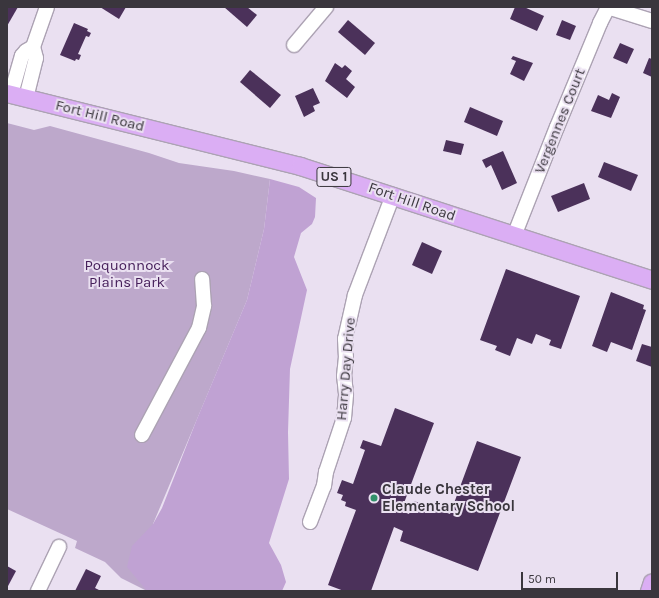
<!DOCTYPE html>
<html>
<head>
<meta charset="utf-8">
<style>
  body { margin:0 }
  #map { position:relative; width:659px; height:598px; overflow:hidden; background:#eae0f1; font-family:Karla,sans-serif }
  div>[style] { position:absolute }
  .green>* { inset:0; background:#bda8cb }
  .forest>* { inset:0; background:#c0a2d3 }
  .building>* { inset:0; background:#4b315a }
  .roads { filter:drop-shadow(1px 0 #aca2b3) drop-shadow(-1px 0 #aca2b3) drop-shadow(0 1px #aca2b3) drop-shadow(0 -1px #aca2b3) }
  .minor>* { height:14px; margin:-7px; padding:0 7px; transform-origin:7px; border-radius:7px; background:#fff }
  .major>* { height:17px; margin:-8.5px; padding:0 8.5px; transform-origin:8.5px; border-radius:8.5px; background:#dbaef4 }
  .dots>* { width:11px; height:11px; translate:-50% -50%; box-sizing:border-box; border:2px solid #eae0f1; border-radius:50% }
  span { translate:-50% -50%; white-space:nowrap; text-align:center; line-height:1.15; -webkit-text-stroke:4px #eae0f1; paint-order:stroke }
  .shield-label span { padding:1px 3px; background:#eae0f1; border:1px solid; border-radius:3px; -webkit-text-stroke-width:0 }
  .shield-label { font-size:14px; color:#3a363d; font-weight:700 }
  .street-label { font-size:15px; color:#3a363d }
  .park-label { font-size:15px; color:#47205b }
  .poi-label { font-size:15px; color:#3a363d; font-weight:700 }
  .left { translate:0 -50%; text-align:left }
  .frame { position:absolute; inset:0; border:8px solid #3a363d; pointer-events:none }
  .scale { position:absolute; left:521px; top:572px; width:97px; height:18px; box-sizing:border-box; border:2px solid #3a363d; border-top:0; padding-left:5px; font-size:12px; line-height:14px; white-space:nowrap; color:#3a363d; -webkit-text-stroke:3px #eae0f1; paint-order:stroke }
</style>
</head>
<body>
<div id="map">
  <div class="green">
    <div style="clip-path:polygon(7px 123px,34px 130px,50px 126px,149px 153px,179px 163px,234px 171px,270px 179px,264px 229px,247px 300px,153px 524px,168px 591px,147px 591px,121px 578px,105px 562px,75px 548px,77px 541px,7px 509px)"></div>
  </div>
  <div class="forest">
    <div style="clip-path:polygon(270px 179px,299px 187px,316px 198px,315px 217px,312px 224px,301px 233px,294px 257px,307px 290px,290px 369px,288px 432px,289px 479px,269px 543px,281px 565px,286px 582px,282px 591px,147px 591px,127px 567px,132px 546px,153px 524px,162px 508px,197px 419px,247px 300px,264px 229px)"></div>
  </div>
  <div class="building">
    <div style="clip-path:polygon(7px 7px,18px 7px,7px 26px)"></div>
    <div style="clip-path:polygon(100px 7px,126px 7px,119px 19px)"></div>
    <div style="clip-path:polygon(224px 7px,247px 7px,257px 15px,247px 27px)"></div>
    <div style="clip-path:polygon(515px 7px,524px 7px,544px 16px,537px 31px,510px 19px)"></div>
    <div style="clip-path:polygon(348px 20px,375px 43px,365px 55px,338px 32px)"></div>
    <div style="clip-path:polygon(562px 20px,576px 26px,570px 40px,556px 35px)"></div>
    <div style="clip-path:polygon(74px 23px,88px 29px,87px 31px,91px 33px,89px 37px,86px 36px,78px 54px,81px 55px,79px 60px,76px 59px,75px 61px,60px 55px)"></div>
    <div style="clip-path:polygon(620px 43px,634px 49px,627px 64px,613px 58px)"></div>
    <div style="clip-path:polygon(513px 56px,533px 63px,524px 81px,510px 74px,516px 61px,511px 59px)"></div>
    <div style="clip-path:polygon(649px 58px,652px 59px,652px 77px,643px 73px)"></div>
    <div style="clip-path:polygon(335px 63px,342px 68px,345px 65px,352px 71px,346px 79px,355px 87px,347px 98px,325px 81px)"></div>
    <div style="clip-path:polygon(250px 70px,281px 95px,270px 108px,240px 82px)"></div>
    <div style="clip-path:polygon(313px 88px,320px 103px,313px 106px,315px 111px,304px 117px,295px 96px)"></div>
    <div style="clip-path:polygon(612px 93px,620px 97px,611px 118px,591px 111px,598px 95px,609px 100px)"></div>
    <div style="clip-path:polygon(470px 107px,503px 121px,497px 136px,464px 122px)"></div>
    <div style="clip-path:polygon(446px 140px,464px 144px,461px 155px,443px 151px)"></div>
    <div style="clip-path:polygon(503px 151px,517px 183px,502px 190px,491px 165px,486px 168px,482px 160px)"></div>
    <div style="clip-path:polygon(604px 162px,638px 175px,631px 191px,598px 177px)"></div>
    <div style="clip-path:polygon(584px 183px,590px 199px,558px 212px,551px 196px)"></div>
    <div style="clip-path:polygon(422px 242px,442px 251px,432px 274px,412px 265px)"></div>
    <div style="clip-path:polygon(506px 269px,580px 296px,561px 349px,549px 345px,551px 340px,536px 334px,532px 344px,517px 338px,510px 356px,495px 350px,497px 346px,480px 340px)"></div>
    <div style="clip-path:polygon(611px 292px,644px 305px,643px 309px,646px 310px,632px 350px,611px 342px,607px 352px,592px 346px)"></div>
    <div style="clip-path:polygon(642px 344px,652px 347px,652px 367px,636px 361px)"></div>
    <div style="clip-path:polygon(395px 408px,434px 423px,401px 511px,409px 514px,414px 501px,450px 514px,477px 441px,521px 457px,478px 571px,400px 541px,403px 531px,394px 527px,371px 591px,344px 591px,328px 585px,356px 510px,345px 506px,346px 502px,341px 500px,343px 495px,337px 493px,342px 480px,353px 484px,365px 450px,360px 448px,363px 440px,381px 446px)"></div>
    <div style="clip-path:polygon(7px 566px,16px 571px,7px 588px)"></div>
    <div style="clip-path:polygon(86px 569px,101px 576px,95px 588px,101px 591px,75px 591px)"></div>
  </div>
  <div class="roads">
    <div class="minor">
      <div style="left:607px;top:7px;width:47px;rotate:17.3deg"></div>
      <div style="left:294px;top:45px;width:50px;rotate:-49.9deg"></div>
      <div style="left:11px;top:94px;width:40px;rotate:-74deg"></div>
      <div style="left:22px;top:56px;width:6px;rotate:-51deg"></div>
      <div style="left:26px;top:51px;width:8px;rotate:-30deg"></div>
      <div style="left:33px;top:47px;width:42px;rotate:-70.7deg"></div>
      <div style="left:26px;top:98px;width:41px;rotate:-76deg"></div>
      <div style="left:36px;top:58px;width:11px;rotate:-105deg"></div>
      <div style="left:514px;top:236px;width:117px;rotate:-68.5deg"></div>
      <div style="left:557px;top:127px;width:113px;rotate:-67.5deg"></div>
      <div style="left:600px;top:23px;width:18px;rotate:-63deg"></div>
      <div style="left:142px;top:435px;width:121px;rotate:-62deg"></div>
      <div style="left:199px;top:328px;width:23px;rotate:-77deg"></div>
      <div style="left:204px;top:306px;width:27px;rotate:-94deg"></div>
      <div style="left:310px;top:522px;width:39px;rotate:-69deg"></div>
      <div style="left:324px;top:486px;width:14px;rotate:-82deg"></div>
      <div style="left:326px;top:472px;width:57px;rotate:-71.6deg"></div>
      <div style="left:344px;top:418px;width:24px;rotate:-85deg"></div>
      <div style="left:346px;top:394px;width:18px;rotate:-96deg"></div>
      <div style="left:344px;top:376px;width:18px;rotate:-84deg"></div>
      <div style="left:346px;top:358px;width:19px;rotate:-93deg"></div>
      <div style="left:345px;top:339px;width:45px;rotate:-77.2deg"></div>
      <div style="left:355px;top:295px;width:107px;rotate:-69.2deg"></div>
      <div style="left:38px;top:591px;width:49px;rotate:-64.5deg"></div>
    </div>
    <div class="major">
      <div style="left:7px;top:93px;width:302px;rotate:14deg"></div>
      <div style="left:300px;top:166px;width:370px;rotate:17.9deg"></div>
      <div style="left:649px;top:591px;width:9px;rotate:-72deg"></div>
    </div>
  </div>
  <div class="dots">
    <div style="left:374px;top:498px;background:#31916a"></div>
  </div>
  <div class="shield-label">
    <span style="left:334px;top:177px">US 1</span>
  </div>
  <div class="street-label">
    <span style="left:100px;top:116px;rotate:14deg">Fort Hill Road</span>
    <span style="left:560px;top:121px;rotate:-68deg">Vergennes Court</span>
    <span style="left:412px;top:202px;rotate:19deg">Fort Hill Road</span>
    <span style="left:346px;top:369px;rotate:-85deg">Harry Day Drive</span>
  </div>
  <div class="park-label">
    <span style="left:127px;top:274px">Poquonnock<br>Plains Park</span>
  </div>
  <div class="poi-label">
    <span class="left" style="left:382px;top:498px">Claude Chester<br>Elementary School</span>
  </div>
  <div class="frame"></div>
  <div class="scale">50 m</div>
</div>
</body>
</html>
